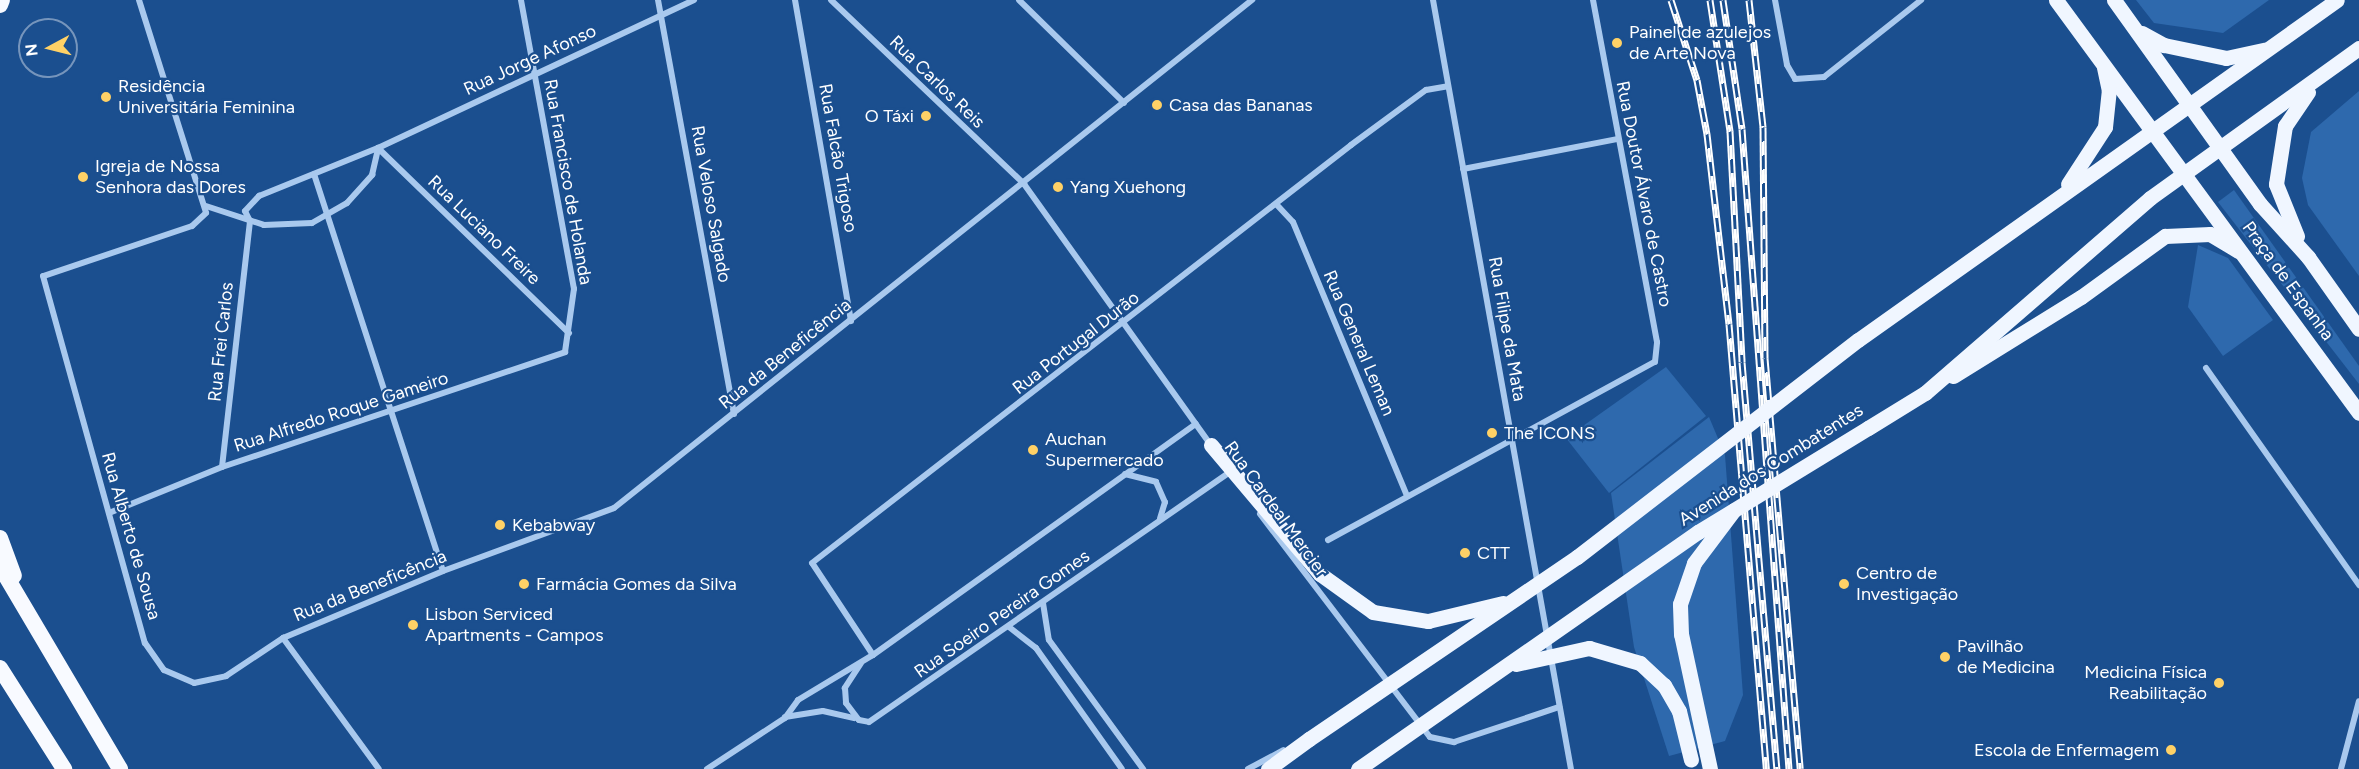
<!DOCTYPE html>
<html>
<head>
<meta charset="utf-8">
<style>
  body { margin:0 }
  #map { position:relative; width:2359px; height:769px; overflow:hidden; background:#1b4f8f; font-family:Figtree,sans-serif }
  div>[style] { position:absolute }
  .green>* { inset:0; background:#2e69ad }
  .minor>* { height:6px; margin:-3px; padding:0 3px; transform-origin:3px; border-radius:3px; background:#a9c9ee }
  .primary>* { height:15px; margin:-7.5px; padding:0 7.5px; transform-origin:7.5px; border-radius:7.5px; background:#f0f6ff }
  .trunk>* { height:16px; margin:-8px; padding:0 8px; transform-origin:8px; border-radius:8px; background:#f8faff }
  .rail>* { height:7px; margin-top:-3.5px; transform-origin:0; background:repeating-linear-gradient(90deg,#1b4f8f 0 14px,#fff 0 28px); box-sizing:border-box; border-block:2px solid #fff }
  .primary-bridge>* { height:15px; margin:-7.5px; padding:0 7.5px; transform-origin:7.5px; border-radius:7.5px; background:#f0f6ff }
  .dots>* { width:16px; height:16px; translate:-50% -50%; box-sizing:border-box; border:3px solid #1b4f8f; border-radius:50% }
  span { translate:-50% -50%; white-space:nowrap; text-align:center; line-height:1.15; -webkit-text-stroke:4.5px #1b4f8f; paint-order:stroke }
  .poi-label { font-size:18px; color:#fff }
  .left { translate:0 -50%; text-align:left }
  .right { translate:-100% -50%; text-align:right }
  .street-label { font-size:18px; color:#fff }
  .north { position:absolute; left:18px; top:18px; width:60px; height:60px; box-sizing:border-box; background:#1b4f8f; border:2px solid #7695bc; border-radius:50%; rotate:263deg; font-size:16px; font-weight:700; line-height:24px; text-align:center; color:#fff }
  .north::after { content:''; display:block; margin:auto; width:21px; height:27px; background:#ffd166; clip-path:polygon(50% 0,100% 100%,50% 72%,0 100%) }
</style>
</head>
<body>
<div id="map">
  <div class="green">
    <div style="clip-path:polygon(2136px 0,2269px 0,2223px 33px,2154px 23px)"></div>
    <div style="clip-path:polygon(2359px 91px,2359px 276px,2308px 205px,2302px 178px,2311px 132px)"></div>
    <div style="clip-path:polygon(2234px 190px,2359px 366px,2359px 384px,2218px 202px)"></div>
    <div style="clip-path:polygon(2198px 245px,2228px 258px,2273px 320px,2223px 356px,2188px 307px)"></div>
    <div style="clip-path:polygon(1666px 367px,1706px 416px,1609px 493px,1566px 438px)"></div>
    <div style="clip-path:polygon(1709px 417px,1725px 455px,1743px 695px,1725px 741px,1669px 756px,1634px 647px,1611px 493px)"></div>
  </div>
  <div class="minor">
    <div style="left:139px;top:0;width:223px;rotate:72.5deg"></div>
    <div style="left:206px;top:213px;width:19px;rotate:137deg"></div>
    <div style="left:192px;top:226px;width:157px;rotate:161.4deg"></div>
    <div style="left:43px;top:276px;width:381px;rotate:74.5deg"></div>
    <div style="left:145px;top:643px;width:33px;rotate:55deg"></div>
    <div style="left:164px;top:670px;width:33px;rotate:23deg"></div>
    <div style="left:194px;top:683px;width:33px;rotate:-12deg"></div>
    <div style="left:226px;top:676px;width:69px;rotate:-33.7deg"></div>
    <div style="left:283px;top:638px;width:173px;rotate:-22.7deg"></div>
    <div style="left:443px;top:571px;width:182px;rotate:-20.2deg"></div>
    <div style="left:614px;top:508px;width:816px;rotate:-38.53deg"></div>
    <div style="left:658px;top:0;width:421px;rotate:79.6deg"></div>
    <div style="left:795px;top:0;width:326px;rotate:80.1deg"></div>
    <div style="left:831px;top:0;width:267px;rotate:43.6deg"></div>
    <div style="left:1024px;top:184px;width:320px;rotate:54.4deg"></div>
    <div style="left:1019px;top:0;width:147px;rotate:44.4deg"></div>
    <div style="left:1433px;top:0;width:781px;rotate:79.83deg"></div>
    <div style="left:1775px;top:0;width:66px;rotate:79.5deg"></div>
    <div style="left:1787px;top:65px;width:16px;rotate:60deg"></div>
    <div style="left:1795px;top:79px;width:29px;rotate:-4deg"></div>
    <div style="left:1824px;top:77px;width:124px;rotate:-38.4deg"></div>
    <div style="left:378px;top:148px;width:266px;rotate:44.1deg"></div>
    <div style="left:1463px;top:169px;width:158px;rotate:-11deg"></div>
    <div style="left:314px;top:174px;width:417px;rotate:72deg"></div>
    <div style="left:1277px;top:205px;width:23px;rotate:47deg"></div>
    <div style="left:1293px;top:222px;width:297px;rotate:67.4deg"></div>
    <div style="left:206px;top:206px;width:61px;rotate:18.1deg"></div>
    <div style="left:264px;top:225px;width:48px;rotate:-2.4deg"></div>
    <div style="left:312px;top:223px;width:40px;rotate:-29.7deg"></div>
    <div style="left:347px;top:203px;width:38px;rotate:-48deg"></div>
    <div style="left:372px;top:175px;width:28px;rotate:-77deg"></div>
    <div style="left:250px;top:221px;width:11px;rotate:-117deg"></div>
    <div style="left:245px;top:211px;width:21px;rotate:-47deg"></div>
    <div style="left:259px;top:196px;width:128px;rotate:-22deg"></div>
    <div style="left:378px;top:148px;width:349px;rotate:-25.1deg"></div>
    <div style="left:2206px;top:368px;width:266px;rotate:54.8deg"></div>
    <div style="left:222px;top:467px;width:248px;rotate:-83.5deg"></div>
    <div style="left:1125px;top:474px;width:32px;rotate:14deg"></div>
    <div style="left:1156px;top:482px;width:22px;rotate:66deg"></div>
    <div style="left:1165px;top:502px;width:17px;rotate:107deg"></div>
    <div style="left:109px;top:513px;width:122px;rotate:-22.2deg"></div>
    <div style="left:222px;top:467px;width:362px;rotate:-18.5deg"></div>
    <div style="left:565px;top:352px;width:64px;rotate:-81.9deg"></div>
    <div style="left:574px;top:289px;width:294px;rotate:-100.4deg"></div>
    <div style="left:1260px;top:514px;width:280px;rotate:52.7deg"></div>
    <div style="left:1430px;top:737px;width:25px;rotate:12deg"></div>
    <div style="left:1454px;top:742px;width:111px;rotate:-18.4deg"></div>
    <div style="left:1328px;top:540px;width:372px;rotate:-28.6deg"></div>
    <div style="left:1655px;top:362px;width:20px;rotate:-84deg"></div>
    <div style="left:1657px;top:342px;width:348px;rotate:-100.6deg"></div>
    <div style="left:1043px;top:603px;width:37px;rotate:81deg"></div>
    <div style="left:1049px;top:640px;width:160px;rotate:53.9deg"></div>
    <div style="left:1009px;top:627px;width:34px;rotate:38deg"></div>
    <div style="left:1036px;top:648px;width:148px;rotate:54.6deg"></div>
    <div style="left:283px;top:638px;width:162px;rotate:53.8deg"></div>
    <div style="left:873px;top:655px;width:110px;rotate:-123.5deg"></div>
    <div style="left:812px;top:563px;width:682px;rotate:-37.79deg"></div>
    <div style="left:1351px;top:145px;width:93px;rotate:-36.3deg"></div>
    <div style="left:1426px;top:90px;width:22px;rotate:-10deg"></div>
    <div style="left:861px;top:663px;width:30px;rotate:123deg"></div>
    <div style="left:845px;top:688px;width:15px;rotate:86deg"></div>
    <div style="left:846px;top:703px;width:21px;rotate:53deg"></div>
    <div style="left:859px;top:720px;width:10px;rotate:11deg"></div>
    <div style="left:869px;top:722px;width:439px;rotate:-34.7deg"></div>
    <div style="left:785px;top:717px;width:38px;rotate:-9deg"></div>
    <div style="left:823px;top:711px;width:32px;rotate:13deg"></div>
    <div style="left:707px;top:769px;width:93px;rotate:-33.2deg"></div>
    <div style="left:785px;top:718px;width:22px;rotate:-54deg"></div>
    <div style="left:798px;top:700px;width:87px;rotate:-31deg"></div>
    <div style="left:873px;top:655px;width:397px;rotate:-35.6deg"></div>
    <div style="left:1248px;top:769px;width:40px;rotate:-28deg"></div>
    <div style="left:2341px;top:769px;width:70px;rotate:-75.2deg"></div>
  </div>
  <div class="primary">
    <div style="left:2056px;top:0;width:512px;rotate:53.73deg"></div>
    <div style="left:2114px;top:0;width:251px;rotate:54.4deg"></div>
    <div style="left:2260px;top:204px;width:72px;rotate:47.8deg"></div>
    <div style="left:2308px;top:257px;width:88px;rotate:54.7deg"></div>
    <div style="left:2142px;top:33px;width:25px;rotate:29deg"></div>
    <div style="left:2164px;top:45px;width:63px;rotate:11.8deg"></div>
    <div style="left:2226px;top:58px;width:40px;rotate:-12deg"></div>
    <div style="left:2068px;top:184px;width:68px;rotate:-57deg"></div>
    <div style="left:2105px;top:127px;width:36px;rotate:-84deg"></div>
    <div style="left:2109px;top:91px;width:24px;rotate:-102deg"></div>
    <div style="left:2297px;top:236px;width:56px;rotate:-112deg"></div>
    <div style="left:2276px;top:184px;width:59px;rotate:-81.2deg"></div>
    <div style="left:2285px;top:126px;width:41px;rotate:-55.9deg"></div>
    <div style="left:1858px;top:340px;width:587px;rotate:-35.37deg"></div>
    <div style="left:1953px;top:376px;width:150px;rotate:-31.7deg"></div>
    <div style="left:2081px;top:297px;width:104px;rotate:-36deg"></div>
    <div style="left:2165px;top:236px;width:45px;rotate:-2.5deg"></div>
    <div style="left:2210px;top:234px;width:33px;rotate:31deg"></div>
    <div style="left:1868px;top:428px;width:67px;rotate:-31.6deg"></div>
    <div style="left:1925px;top:393px;width:298px;rotate:-40.9deg"></div>
    <div style="left:2150px;top:198px;width:257px;rotate:-35.7deg"></div>
    <div style="left:1211px;top:445px;width:169px;rotate:49.8deg"></div>
    <div style="left:1320px;top:574px;width:65px;rotate:35.6deg"></div>
    <div style="left:1373px;top:612px;width:56px;rotate:9.3deg"></div>
    <div style="left:1428px;top:621px;width:77px;rotate:-13.5deg"></div>
    <div style="left:1268px;top:769px;width:51px;rotate:-36.2deg"></div>
    <div style="left:1710px;top:769px;width:138px;rotate:-102.1deg"></div>
    <div style="left:1681px;top:634px;width:30px;rotate:-92deg"></div>
    <div style="left:1680px;top:604px;width:43px;rotate:-71.1deg"></div>
    <div style="left:1694px;top:563px;width:66px;rotate:-53deg"></div>
  </div>
  <div class="trunk">
    <div style="left:0;top:5px;width:5px;rotate:-68deg"></div>
    <div style="left:0;top:538px;width:40px;rotate:69.8deg"></div>
    <div style="left:0;top:566px;width:236px;rotate:59.4deg"></div>
    <div style="left:0;top:668px;width:120px;rotate:57.6deg"></div>
  </div>
  <div class="rail">
    <div style="left:1671px;top:0;width:84px;rotate:72deg"></div>
    <div style="left:1697px;top:80px;width:55px;rotate:79.5deg"></div>
    <div style="left:1707px;top:134px;width:191px;rotate:83.4deg"></div>
    <div style="left:1729px;top:324px;width:447px;rotate:85.2deg"></div>
    <div style="left:1710px;top:0;width:133px;rotate:81.3deg"></div>
    <div style="left:1730px;top:131px;width:231px;rotate:87deg"></div>
    <div style="left:1742px;top:362px;width:409px;rotate:85.1deg"></div>
    <div style="left:1723px;top:0;width:130px;rotate:81.6deg"></div>
    <div style="left:1742px;top:129px;width:642px;rotate:85.8deg"></div>
    <div style="left:1749px;top:0;width:128px;rotate:83.7deg"></div>
    <div style="left:1763px;top:127px;width:231px;rotate:89.5deg"></div>
    <div style="left:1765px;top:358px;width:412px;rotate:85.1deg"></div>
  </div>
  <div class="primary-bridge">
    <div style="left:1516px;top:664px;width:75px;rotate:-12.4deg"></div>
    <div style="left:1589px;top:648px;width:53px;rotate:16.4deg"></div>
    <div style="left:1640px;top:663px;width:33px;rotate:43deg"></div>
    <div style="left:1664px;top:685px;width:30px;rotate:60deg"></div>
    <div style="left:1679px;top:711px;width:50px;rotate:76.2deg"></div>
    <div style="left:1309px;top:739px;width:324px;rotate:-34.2deg"></div>
    <div style="left:1577px;top:557px;width:355px;rotate:-37.7deg"></div>
    <div style="left:1358px;top:769px;width:414px;rotate:-34.9deg"></div>
    <div style="left:1698px;top:532px;width:199px;rotate:-31.5deg"></div>
  </div>
  <div class="dots">
    <div style="left:1617px;top:43px;background:#ffd166"></div>
    <div style="left:106px;top:97px;background:#ffd166"></div>
    <div style="left:1157px;top:105px;background:#ffd166"></div>
    <div style="left:926px;top:116px;background:#ffd166"></div>
    <div style="left:83px;top:177px;background:#ffd166"></div>
    <div style="left:1058px;top:187px;background:#ffd166"></div>
    <div style="left:1492px;top:433px;background:#ffd166"></div>
    <div style="left:1033px;top:450px;background:#ffd166"></div>
    <div style="left:500px;top:525px;background:#ffd166"></div>
    <div style="left:1465px;top:553px;background:#ffd166"></div>
    <div style="left:524px;top:584px;background:#ffd166"></div>
    <div style="left:1844px;top:584px;background:#ffd166"></div>
    <div style="left:413px;top:625px;background:#ffd166"></div>
    <div style="left:1945px;top:657px;background:#ffd166"></div>
    <div style="left:2219px;top:683px;background:#ffd166"></div>
    <div style="left:2171px;top:750px;background:#ffd166"></div>
  </div>
  <div class="poi-label">
    <span class="left" style="left:1629px;top:43px">Painel de azulejos<br>de Arte Nova</span>
    <span class="left" style="left:118px;top:97px">Residência<br>Universitária Feminina</span>
    <span class="left" style="left:1169px;top:105px">Casa das Bananas</span>
    <span class="right" style="left:914px;top:116px">O Táxi</span>
    <span class="left" style="left:95px;top:177px">Igreja de Nossa<br>Senhora das Dores</span>
    <span class="left" style="left:1070px;top:187px">Yang Xuehong</span>
    <span class="left" style="left:1504px;top:433px">The ICONS</span>
    <span class="left" style="left:1045px;top:450px">Auchan<br>Supermercado</span>
    <span class="left" style="left:512px;top:525px">Kebabway</span>
    <span class="left" style="left:1477px;top:553px">CTT</span>
    <span class="left" style="left:1856px;top:584px">Centro de<br>Investigação</span>
    <span class="left" style="left:536px;top:584px">Farmácia Gomes da Silva</span>
    <span class="left" style="left:425px;top:625px">Lisbon Serviced<br>Apartments - Campos</span>
    <span class="left" style="left:1957px;top:657px">Pavilhão<br>de Medicina</span>
    <span class="right" style="left:2207px;top:683px">Medicina Física<br>Reabilitação</span>
    <span class="right" style="left:2159px;top:750px">Escola de Enfermagem</span>
  </div>
  <div class="street-label">
    <span style="left:530px;top:60px;rotate:-25deg">Rua Jorge Afonso</span>
    <span style="left:937px;top:82px;rotate:44deg">Rua Carlos Reis</span>
    <span style="left:838px;top:158px;rotate:80deg">Rua Falcão Trigoso</span>
    <span style="left:568px;top:182px;rotate:80deg">Rua Francisco de Holanda</span>
    <span style="left:1644px;top:194px;rotate:79deg">Rua Doutor Álvaro de Castro</span>
    <span style="left:711px;top:204px;rotate:80deg">Rua Veloso Salgado</span>
    <span style="left:484px;top:230px;rotate:44deg">Rua Luciano Freire</span>
    <span style="left:2288px;top:281px;rotate:54deg">Praça de Espanha</span>
    <span style="left:1507px;top:329px;rotate:80deg">Rua Filipe da Mata</span>
    <span style="left:221px;top:342px;rotate:-84deg">Rua Frei Carlos</span>
    <span style="left:1076px;top:343px;rotate:-38deg">Rua Portugal Durão</span>
    <span style="left:1359px;top:343px;rotate:67deg">Rua General Leman</span>
    <span style="left:785px;top:354px;rotate:-39deg">Rua da Beneficência</span>
    <span style="left:341px;top:412px;rotate:-18deg">Rua Alfredo Roque Gameiro</span>
    <span style="left:1771px;top:465px;rotate:-32deg">Avenida dos Combatentes</span>
    <span style="left:1276px;top:509px;rotate:54deg">Rua Cardeal Mercier</span>
    <span style="left:131px;top:536px;rotate:74deg">Rua Alberto de Sousa</span>
    <span style="left:370px;top:586px;rotate:-22deg">Rua da Beneficência</span>
    <span style="left:1002px;top:614px;rotate:-35deg">Rua Soeiro Pereira Gomes</span>
  </div>
  <div class="north">N</div>
</div>
</body>
</html>
